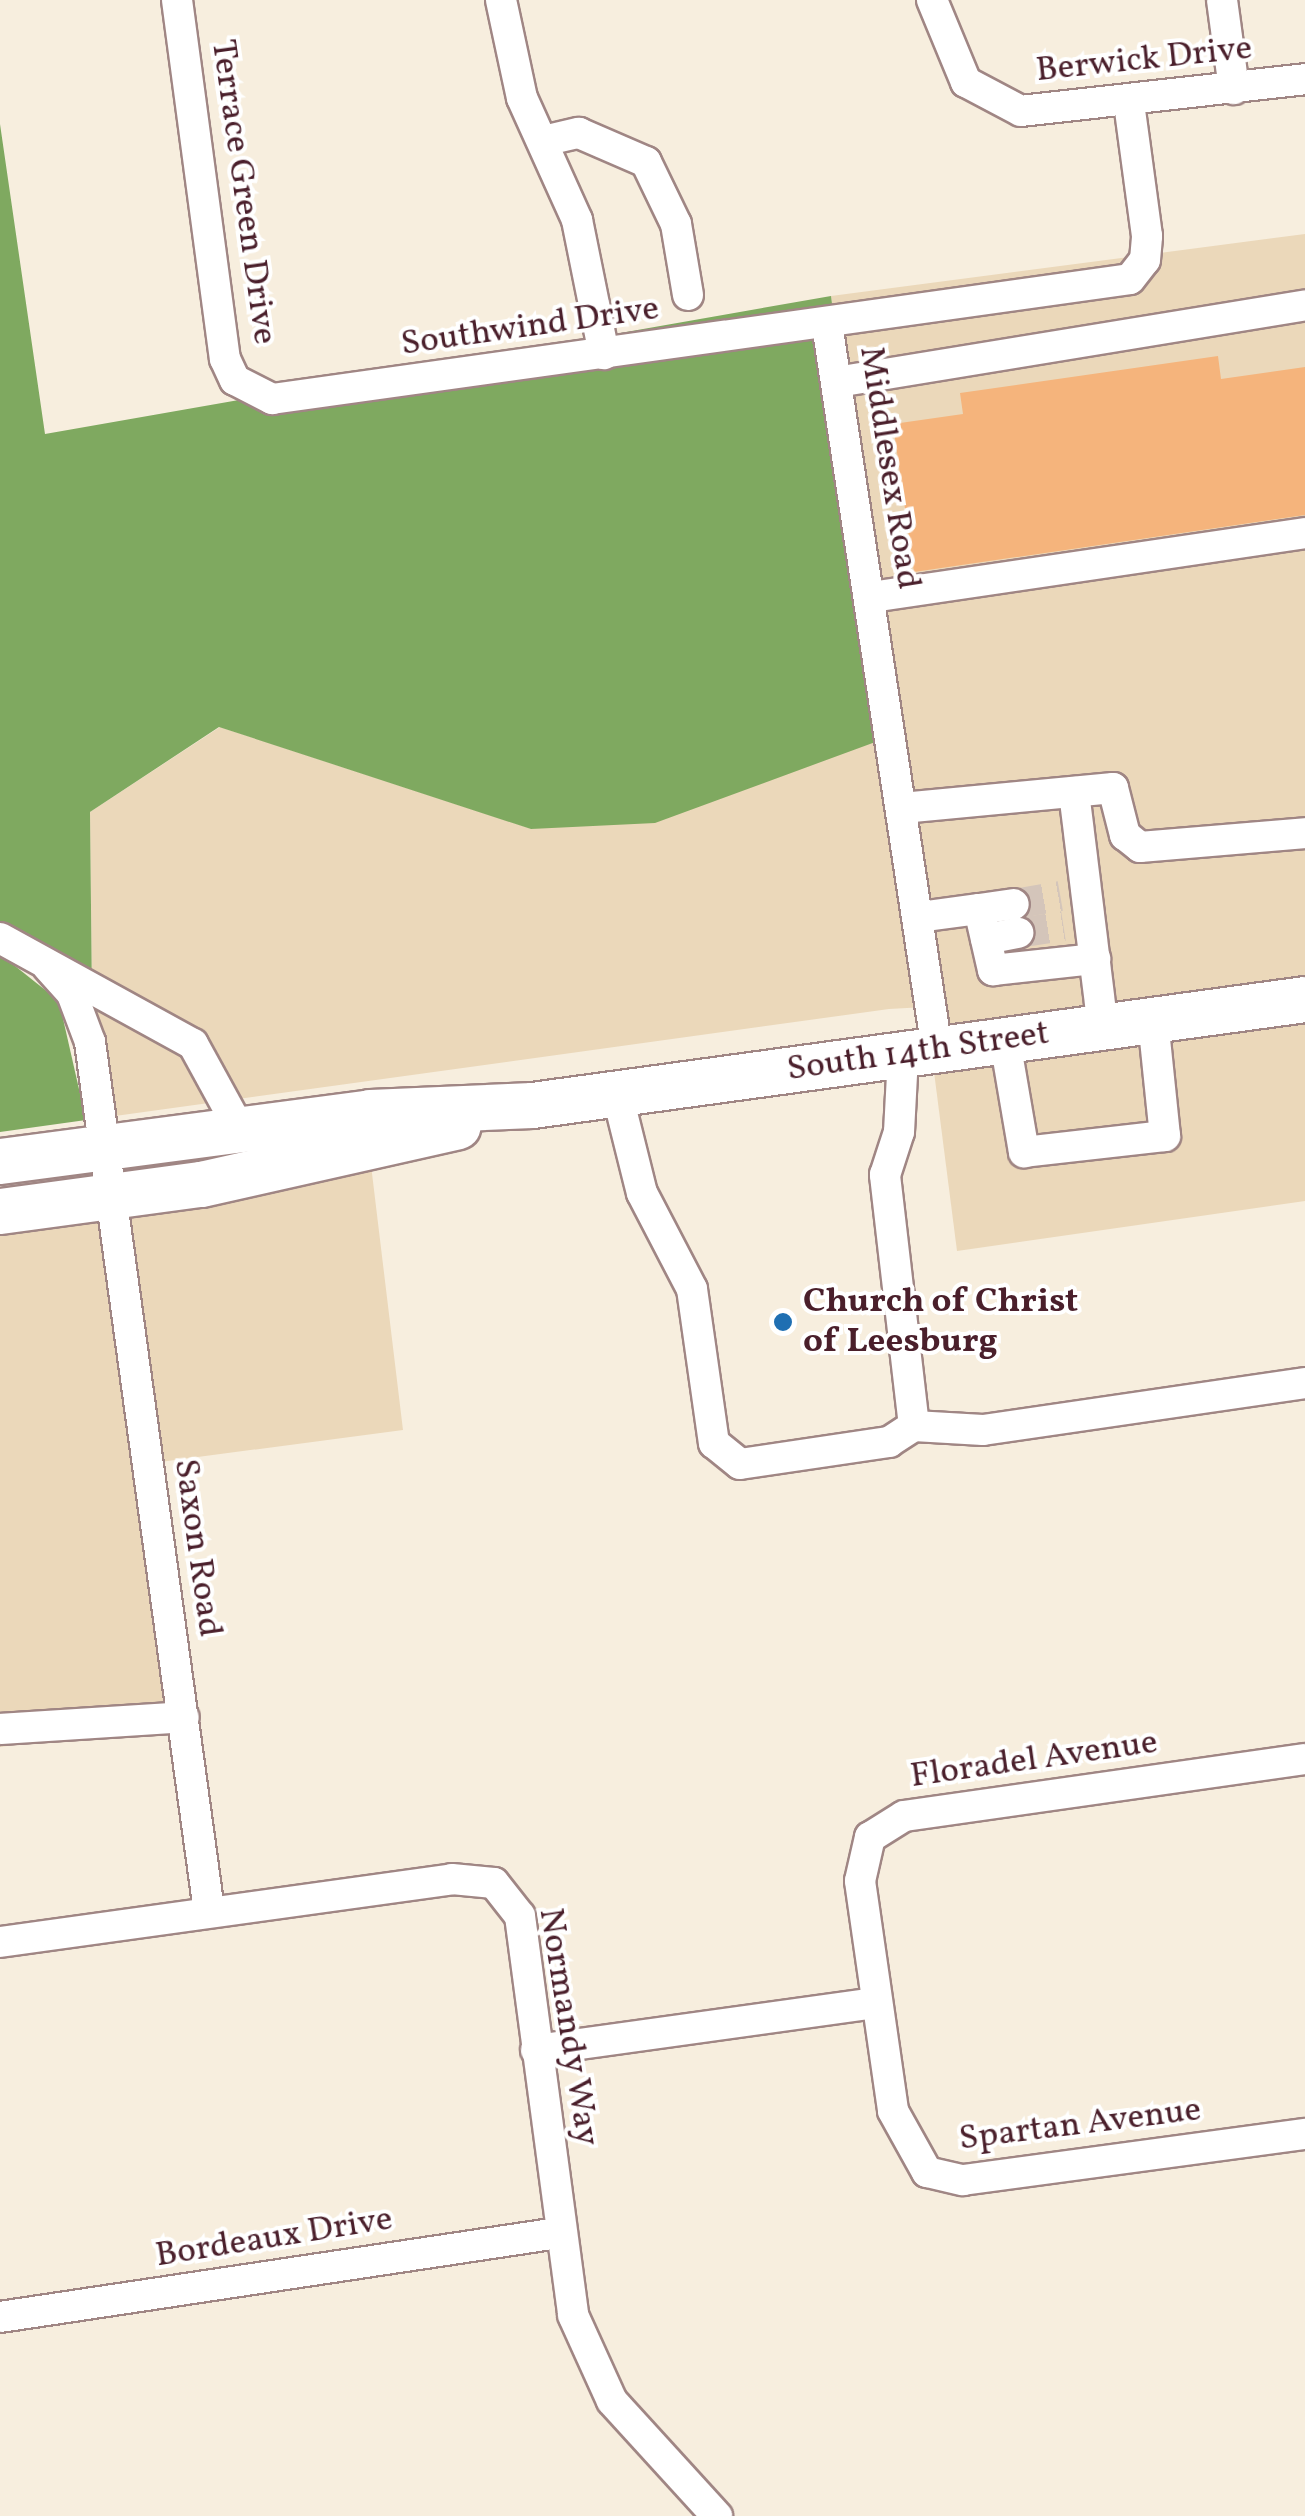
<!DOCTYPE html>
<html>
<head>
<meta charset="utf-8">
<style>
  body { margin:0 }
  #map { position:relative; width:1305px; height:2516px; overflow:hidden; background:#f7eede; font-family:Vollkorn,serif }
  div>[style] { position:absolute }
  .built>* { inset:0; background:#ebd8ba }
  .forest>* { inset:0; background:#7fa960 }
  .building>* { inset:0; background:#f5b47c }
  .minor-tunnel>* { height:30px; margin-top:-15px; transform-origin:0; background:repeating-linear-gradient(90deg,#d4c5ba 0 30px,transparent 0 45px) }
  .roads { filter:drop-shadow(2px 0 #a08684) drop-shadow(-2px 0 #a08684) drop-shadow(0 2px #a08684) drop-shadow(0 -2px #a08684) }
  .minor>* { height:30px; margin:-15px; padding:0 15px; transform-origin:15px; border-radius:15px; background:#fff }
  .highway>* { height:45px; margin:-22.5px; padding:0 22.5px; transform-origin:22.5px; border-radius:22.5px; background:#fff }
  .dots>* { width:28px; height:28px; translate:-50% -50%; box-sizing:border-box; border:5px solid #fff; border-radius:50% }
  span { translate:-50% -50%; white-space:nowrap; text-align:center; line-height:1.15; -webkit-text-stroke:8px #fff; paint-order:stroke }
  .street-label { font-size:35px; color:#4a1f2b }
  .poi-label { font-size:35px; color:#4a1f2b; font-weight:700 }
  .left { translate:0 -50%; text-align:left }
</style>
</head>
<body>
<div id="map">
  <div class="built">
    <div style="clip-path:polygon(1305px 234px,1305px 986px,929px 1038px,925px 1007px,889px 1009px,115px 1116px,92px 1001px,90px 812px,220px 727px,532px 829px,889px 737px,831px 296px)"></div>
    <div style="clip-path:polygon(1305px 1012px,1305px 1201px,957px 1251px,933px 1064px)"></div>
    <div style="clip-path:polygon(371px 1165px,403px 1430px,145px 1464px,181px 1723px,0 1747px,0 1224px)"></div>
  </div>
  <div class="forest">
    <div style="clip-path:polygon(0 124px,45px 434px,831px 296px,889px 737px,655px 823px,531px 829px,219px 727px,90px 812px,92px 1001px,48px 951px,0 922px)"></div>
    <div style="clip-path:polygon(0 954px,59px 1001px,86px 1120px,0 1132px)"></div>
  </div>
  <div class="building">
    <div style="clip-path:polygon(1218px 356px,1221px 379px,1305px 367px,1305px 515px,914px 572px,893px 424px,963px 414px,960px 393px)"></div>
  </div>
  <div class="minor-tunnel">
    <div style="left:1014px;top:904px;width:47px;rotate:-9.9deg"></div>
    <div style="left:1018px;top:933px;width:46px;rotate:-8.8deg"></div>
  </div>
  <div class="roads">
    <div class="minor">
      <div style="left:177px;top:0;width:362px;rotate:82.4deg"></div>
      <div style="left:225px;top:359px;width:23px;rotate:65deg"></div>
      <div style="left:235px;top:380px;width:42px;rotate:27.2deg"></div>
      <div style="left:272px;top:399px;width:866px;rotate:-7.96deg"></div>
      <div style="left:1130px;top:279px;width:24px;rotate:-52deg"></div>
      <div style="left:1145px;top:260px;width:24px;rotate:-85deg"></div>
      <div style="left:1147px;top:236px;width:134px;rotate:-97.7deg"></div>
      <div style="left:501px;top:0;width:100px;rotate:77.9deg"></div>
      <div style="left:522px;top:98px;width:134px;rotate:65.7deg"></div>
      <div style="left:577px;top:220px;width:137px;rotate:78.6deg"></div>
      <div style="left:932px;top:0;width:89px;rotate:67.5deg"></div>
      <div style="left:966px;top:82px;width:62px;rotate:27.8deg"></div>
      <div style="left:1021px;top:111px;width:286px;rotate:-6.4deg"></div>
      <div style="left:1222px;top:0;width:90px;rotate:82.3deg"></div>
      <div style="left:543px;top:141px;width:37px;rotate:-13deg"></div>
      <div style="left:579px;top:133px;width:73px;rotate:23.4deg"></div>
      <div style="left:646px;top:162px;width:69px;rotate:64.2deg"></div>
      <div style="left:676px;top:224px;width:72px;rotate:80.4deg"></div>
      <div style="left:827px;top:324px;width:734px;rotate:81.38deg"></div>
      <div style="left:837px;top:382px;width:474px;rotate:-9.3deg"></div>
      <div style="left:872px;top:597px;width:438px;rotate:-8.4deg"></div>
      <div style="left:1074px;top:792px;width:237px;rotate:83deg"></div>
      <div style="left:902px;top:808px;width:212px;rotate:-5.4deg"></div>
      <div style="left:1113px;top:788px;width:49px;rotate:75.7deg"></div>
      <div style="left:1125px;top:835px;width:19px;rotate:39deg"></div>
      <div style="left:1140px;top:847px;width:166px;rotate:-4.8deg"></div>
      <div style="left:979px;top:909px;width:35px;rotate:-8deg"></div>
      <div style="left:919px;top:917px;width:61px;rotate:-7.6deg"></div>
      <div style="left:979px;top:909px;width:63px;rotate:77.1deg"></div>
      <div style="left:993px;top:970px;width:103px;rotate:-6.2deg"></div>
      <div style="left:0;top:938px;width:220px;rotate:28.8deg"></div>
      <div style="left:193px;top:1044px;width:98px;rotate:61.3deg"></div>
      <div style="left:986px;top:939px;width:33px;rotate:-11deg"></div>
      <div style="left:48px;top:967px;width:36px;rotate:48deg"></div>
      <div style="left:72px;top:994px;width:51px;rotate:69.4deg"></div>
      <div style="left:90px;top:1042px;width:877px;rotate:82.2deg"></div>
      <div style="left:1005px;top:1041px;width:113px;rotate:80.3deg"></div>
      <div style="left:1024px;top:1152px;width:142px;rotate:-6.5deg"></div>
      <div style="left:1165px;top:1136px;width:117px;rotate:-95.9deg"></div>
      <div style="left:617px;top:1093px;width:103px;rotate:76deg"></div>
      <div style="left:642px;top:1193px;width:108px;rotate:62.5deg"></div>
      <div style="left:692px;top:1289px;width:156px;rotate:81.9deg"></div>
      <div style="left:714px;top:1443px;width:33px;rotate:39deg"></div>
      <div style="left:740px;top:1464px;width:151px;rotate:-8.4deg"></div>
      <div style="left:889px;top:1442px;width:30px;rotate:-33deg"></div>
      <div style="left:914px;top:1426px;width:253px;rotate:-96.6deg"></div>
      <div style="left:885px;top:1175px;width:45px;rotate:-72deg"></div>
      <div style="left:899px;top:1132px;width:77px;rotate:-87deg"></div>
      <div style="left:914px;top:1426px;width:69px;rotate:3.3deg"></div>
      <div style="left:983px;top:1430px;width:325px;rotate:-8.3deg"></div>
      <div style="left:0;top:1729px;width:184px;rotate:-3.7deg"></div>
      <div style="left:1305px;top:1759px;width:405px;rotate:171.9deg"></div>
      <div style="left:904px;top:1816px;width:40px;rotate:148deg"></div>
      <div style="left:870px;top:1837px;width:45px;rotate:102.8deg"></div>
      <div style="left:860px;top:1881px;width:232px;rotate:81.8deg"></div>
      <div style="left:893px;top:2111px;width:70px;rotate:60.9deg"></div>
      <div style="left:927px;top:2172px;width:37px;rotate:13deg"></div>
      <div style="left:963px;top:2180px;width:345px;rotate:-7.7deg"></div>
      <div style="left:0;top:1942px;width:456px;rotate:-7.9deg"></div>
      <div style="left:452px;top:1879px;width:42px;rotate:5.4deg"></div>
      <div style="left:494px;top:1883px;width:42px;rotate:51.8deg"></div>
      <div style="left:520px;top:1916px;width:403px;rotate:82.4deg"></div>
      <div style="left:573px;top:2315px;width:94px;rotate:65.6deg"></div>
      <div style="left:612px;top:2401px;width:156px;rotate:47.6deg"></div>
      <div style="left:536px;top:2050px;width:343px;rotate:-7.9deg"></div>
      <div style="left:0;top:2317px;width:564px;rotate:-8.56deg"></div>
    </div>
    <div class="highway">
      <div style="left:0;top:1161px;width:373px;rotate:-7.5deg"></div>
      <div style="left:370px;top:1112px;width:162px;rotate:-2.5deg"></div>
      <div style="left:532px;top:1105px;width:780px;rotate:-7.81deg"></div>
      <div style="left:0;top:1211px;width:203px;rotate:-7.7deg"></div>
      <div style="left:201px;top:1184px;width:263px;rotate:-12.7deg"></div>
    </div>
  </div>
  <div class="dots">
    <div style="left:783px;top:1322px;background:#1f6fb2"></div>
  </div>
  <div class="street-label">
    <span style="left:1144px;top:60px;rotate:-6deg">Berwick Drive</span>
    <span style="left:243px;top:192px;rotate:82deg">Terrace Green Drive</span>
    <span style="left:530px;top:327px;rotate:-8deg">Southwind Drive</span>
    <span style="left:889px;top:468px;rotate:81deg">Middlesex Road</span>
    <span style="left:918px;top:1052px;rotate:-8deg">South 14th Street</span>
    <span style="left:197px;top:1548px;rotate:82deg">Saxon Road</span>
    <span style="left:1034px;top:1760px;rotate:-8deg">Floradel Avenue</span>
    <span style="left:568px;top:2027px;rotate:81deg">Normandy Way</span>
    <span style="left:1080px;top:2125px;rotate:-7deg">Spartan Avenue</span>
    <span style="left:274px;top:2238px;rotate:-9deg">Bordeaux Drive</span>
  </div>
  <div class="poi-label">
    <span class="left" style="left:803px;top:1322px">Church of Christ<br>of Leesburg</span>
  </div>
</div>
</body>
</html>
